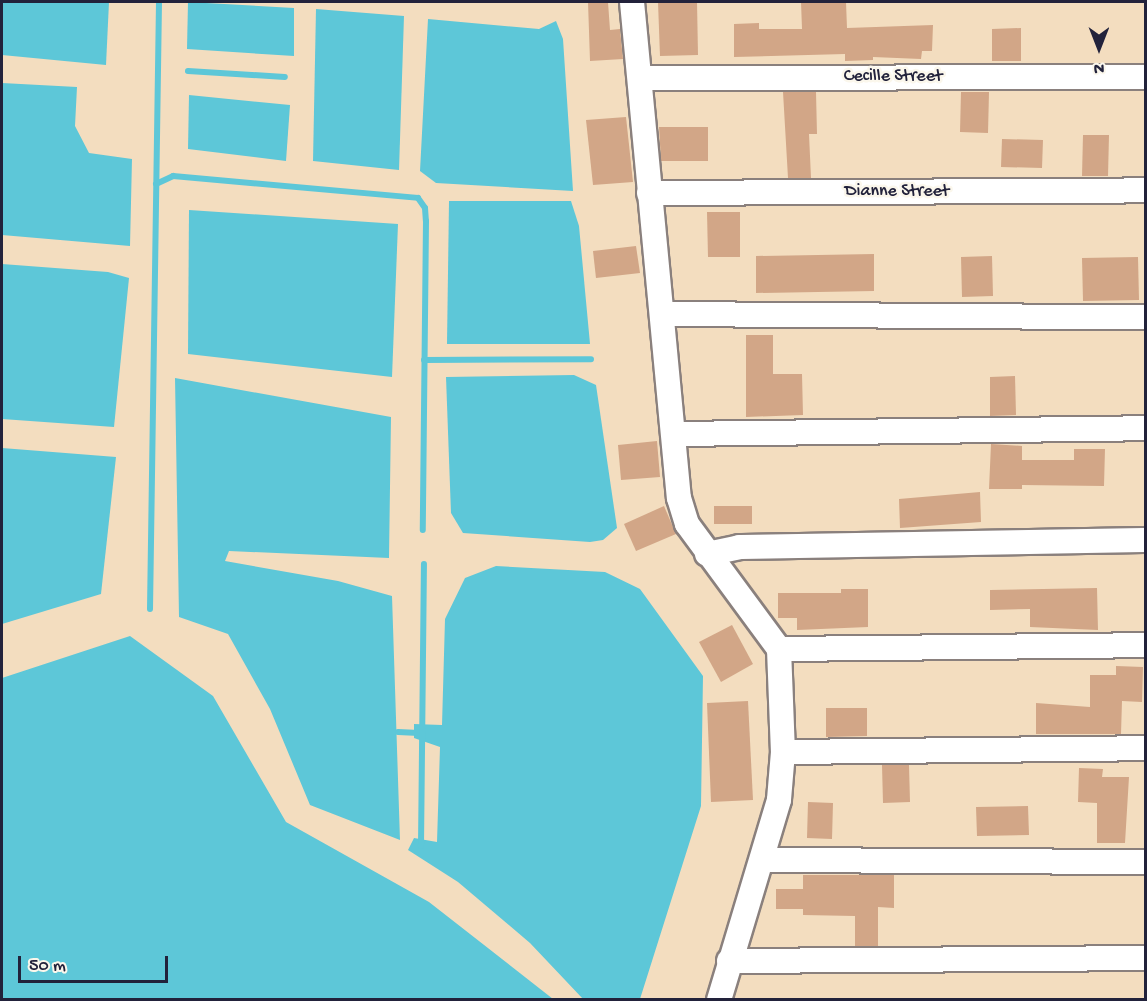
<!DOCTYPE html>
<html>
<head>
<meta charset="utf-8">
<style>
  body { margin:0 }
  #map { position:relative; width:1147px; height:1001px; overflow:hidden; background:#f3ddbf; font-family:"Gochi Hand",sans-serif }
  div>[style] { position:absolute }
  .water>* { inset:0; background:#5dc7d8 }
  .stream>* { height:6px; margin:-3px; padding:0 3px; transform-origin:3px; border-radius:3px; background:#5dc7d8 }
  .building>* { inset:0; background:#d2a687 }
  .roads { filter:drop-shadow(2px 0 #8a807d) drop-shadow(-2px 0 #8a807d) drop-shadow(0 2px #8a807d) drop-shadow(0 -2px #8a807d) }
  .minor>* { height:24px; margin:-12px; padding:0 12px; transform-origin:12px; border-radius:12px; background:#fff }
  span { translate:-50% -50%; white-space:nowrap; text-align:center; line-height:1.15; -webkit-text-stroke:5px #fbf7ec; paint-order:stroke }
  .street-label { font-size:18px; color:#22223b }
  .frame { position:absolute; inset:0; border:3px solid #22223b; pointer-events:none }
  .north { position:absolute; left:1069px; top:18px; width:60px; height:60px; -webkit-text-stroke:4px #fbf7ec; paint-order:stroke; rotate:180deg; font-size:16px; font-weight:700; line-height:24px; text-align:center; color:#22223b }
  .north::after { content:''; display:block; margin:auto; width:21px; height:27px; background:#22223b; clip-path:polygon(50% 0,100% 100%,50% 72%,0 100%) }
  .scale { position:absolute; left:18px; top:956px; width:150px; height:27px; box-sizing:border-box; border:3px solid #22223b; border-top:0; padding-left:8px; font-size:18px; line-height:21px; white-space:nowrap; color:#22223b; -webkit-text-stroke:4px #fbf7ec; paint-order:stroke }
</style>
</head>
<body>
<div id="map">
  <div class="water">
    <div style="clip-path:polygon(2px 2px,109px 2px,106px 65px,2px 55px)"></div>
    <div style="clip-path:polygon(188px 2px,294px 8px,294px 56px,187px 49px)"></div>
    <div style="clip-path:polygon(316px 9px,404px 16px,399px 170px,313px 161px)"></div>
    <div style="clip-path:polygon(428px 19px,539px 29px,556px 21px,563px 39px,573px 191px,436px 183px,420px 171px)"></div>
    <div style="clip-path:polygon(2px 83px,77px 87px,75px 126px,89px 153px,132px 159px,130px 246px,2px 235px)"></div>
    <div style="clip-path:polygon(189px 95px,290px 105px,286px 161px,188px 149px)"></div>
    <div style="clip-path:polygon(449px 201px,571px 201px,579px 226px,590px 344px,447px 344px)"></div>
    <div style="clip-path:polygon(189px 210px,398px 224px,392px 377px,188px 354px)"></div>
    <div style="clip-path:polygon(2px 264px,108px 272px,129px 278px,114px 427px,2px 419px)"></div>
    <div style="clip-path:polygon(574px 375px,596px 385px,617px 528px,603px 540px,590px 542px,463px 533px,451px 513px,446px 377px)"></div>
    <div style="clip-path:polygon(175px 378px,391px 417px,389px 558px,229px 551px,225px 561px,338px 581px,392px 596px,400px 840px,310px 805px,270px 709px,228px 634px,179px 617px)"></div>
    <div style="clip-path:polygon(2px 448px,116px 457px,101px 594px,2px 624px)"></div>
    <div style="clip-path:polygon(496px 566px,605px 572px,640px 589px,703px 676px,701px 806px,640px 999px,583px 999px,530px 943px,458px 882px,408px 850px,414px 838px,437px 842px,440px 747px,414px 738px,414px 724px,442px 725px,445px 619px,465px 578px)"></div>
    <div style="clip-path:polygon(130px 636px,213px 696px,286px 822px,429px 902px,553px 999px,2px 999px,2px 678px)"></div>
  </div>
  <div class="stream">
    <div style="left:188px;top:71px;width:97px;rotate:3.5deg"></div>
    <div style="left:156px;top:184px;width:19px;rotate:-25deg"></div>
    <div style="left:173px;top:176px;width:246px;rotate:5.1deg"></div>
    <div style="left:418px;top:198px;width:12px;rotate:55deg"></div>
    <div style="left:425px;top:208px;width:13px;rotate:86deg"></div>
    <div style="left:426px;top:221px;width:309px;rotate:90.6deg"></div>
    <div style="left:424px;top:360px;width:167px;rotate:-0.3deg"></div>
    <div style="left:150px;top:609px;width:607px;rotate:-89.15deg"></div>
    <div style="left:398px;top:732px;width:21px;rotate:3deg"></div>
    <div style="left:421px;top:846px;width:282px;rotate:-89.4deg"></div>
  </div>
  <div class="building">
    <div style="clip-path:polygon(588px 2px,608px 2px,610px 30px,620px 29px,623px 59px,590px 61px)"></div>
    <div style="clip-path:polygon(658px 2px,697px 2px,698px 55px,660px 56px)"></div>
    <div style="clip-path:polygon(801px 2px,846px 2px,847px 28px,933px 25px,932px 51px,922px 51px,921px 59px,873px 57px,873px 60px,845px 61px,845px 54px,734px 57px,734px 24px,759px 23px,759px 29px,802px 29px)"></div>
    <div style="clip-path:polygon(1021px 28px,1021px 61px,992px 61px,992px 29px)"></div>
    <div style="clip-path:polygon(783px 92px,816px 92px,817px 134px,809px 134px,811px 178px,788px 178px)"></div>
    <div style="clip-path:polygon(961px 92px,989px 92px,988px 133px,960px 132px)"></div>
    <div style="clip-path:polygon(626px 117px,633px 182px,593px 185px,586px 120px)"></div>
    <div style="clip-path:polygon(659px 127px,708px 127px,708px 161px,661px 161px)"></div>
    <div style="clip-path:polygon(1083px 135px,1109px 135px,1108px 176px,1082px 176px)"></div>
    <div style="clip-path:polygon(1002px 139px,1043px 140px,1042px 168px,1001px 167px)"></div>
    <div style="clip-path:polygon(707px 212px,740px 212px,740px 257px,708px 257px)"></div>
    <div style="clip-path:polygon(636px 246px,640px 273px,596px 278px,593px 251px)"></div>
    <div style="clip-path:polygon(874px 254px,874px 291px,756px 293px,756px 256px)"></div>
    <div style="clip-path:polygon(992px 256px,993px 296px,962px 297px,961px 257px)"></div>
    <div style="clip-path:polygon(1138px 257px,1139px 300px,1083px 301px,1082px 258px)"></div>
    <div style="clip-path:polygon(746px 335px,773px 335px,773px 374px,802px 374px,803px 415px,746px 417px)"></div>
    <div style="clip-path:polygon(1015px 376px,1016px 415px,990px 416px,990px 377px)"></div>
    <div style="clip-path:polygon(657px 441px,660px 477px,621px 480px,618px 445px)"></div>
    <div style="clip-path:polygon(991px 444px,1022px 446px,1022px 460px,1074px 460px,1074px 449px,1105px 449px,1104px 486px,1022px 485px,1022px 489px,989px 489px)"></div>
    <div style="clip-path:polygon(980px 492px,981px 522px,900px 528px,899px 499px)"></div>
    <div style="clip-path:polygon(664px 506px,676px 534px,636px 551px,624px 524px)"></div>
    <div style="clip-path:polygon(714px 506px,752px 506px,752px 524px,714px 524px)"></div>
    <div style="clip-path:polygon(1097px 588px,1098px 630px,1030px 627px,1030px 609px,990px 610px,990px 590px)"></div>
    <div style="clip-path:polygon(841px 589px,868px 589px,868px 627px,797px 630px,797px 618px,778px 618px,778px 593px,841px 593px)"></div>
    <div style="clip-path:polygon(732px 625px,753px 664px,721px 682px,699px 642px)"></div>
    <div style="clip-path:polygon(1116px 666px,1143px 667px,1142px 702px,1122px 701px,1121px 734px,1036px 734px,1036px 703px,1090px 707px,1090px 675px,1116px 675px)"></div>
    <div style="clip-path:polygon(748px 701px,753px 800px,711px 802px,707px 703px)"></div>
    <div style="clip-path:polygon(826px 708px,867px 708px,867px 736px,826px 737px)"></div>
    <div style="clip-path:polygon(882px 765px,909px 765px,910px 802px,883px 803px)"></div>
    <div style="clip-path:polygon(1079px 768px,1103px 769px,1102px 777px,1129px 777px,1125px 843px,1097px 843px,1097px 803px,1078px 802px)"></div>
    <div style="clip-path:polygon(808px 802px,833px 803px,832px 839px,807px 838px)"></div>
    <div style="clip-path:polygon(1028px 806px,1029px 835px,977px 836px,976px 807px)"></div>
    <div style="clip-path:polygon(803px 875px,894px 875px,894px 908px,878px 907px,878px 946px,855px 946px,855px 916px,803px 915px,803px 909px,776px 909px,776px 889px,803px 889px)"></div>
  </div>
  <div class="roads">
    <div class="minor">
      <div style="left:632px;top:2px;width:498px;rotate:84.6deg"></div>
      <div style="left:679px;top:498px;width:27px;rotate:73deg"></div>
      <div style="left:687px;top:524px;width:155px;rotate:53.6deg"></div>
      <div style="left:779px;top:649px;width:103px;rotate:87.8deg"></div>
      <div style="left:783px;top:752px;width:48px;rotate:94.8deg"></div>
      <div style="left:779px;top:800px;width:209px;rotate:106.7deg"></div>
      <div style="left:640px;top:78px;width:506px;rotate:-0.11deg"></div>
      <div style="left:649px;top:193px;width:497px;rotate:-0.3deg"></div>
      <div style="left:662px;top:314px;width:484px;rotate:0.4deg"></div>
      <div style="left:674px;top:434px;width:472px;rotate:-0.7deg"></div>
      <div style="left:707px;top:554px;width:33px;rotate:-12deg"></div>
      <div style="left:739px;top:547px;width:407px;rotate:-1deg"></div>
      <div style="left:779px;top:649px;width:367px;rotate:-0.6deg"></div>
      <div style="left:783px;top:752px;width:363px;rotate:-0.6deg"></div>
      <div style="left:763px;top:860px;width:383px;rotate:0.3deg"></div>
      <div style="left:729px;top:961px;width:417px;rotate:-0.4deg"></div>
    </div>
  </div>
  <div class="street-label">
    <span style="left:893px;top:77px">Cecille Street</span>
    <span style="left:897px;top:192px">Dianne Street</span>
  </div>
  <div class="frame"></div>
  <div class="north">N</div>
  <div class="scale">50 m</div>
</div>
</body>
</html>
